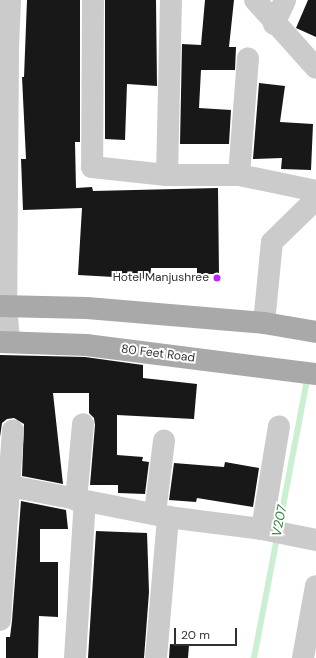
<!DOCTYPE html>
<html>
<head>
<meta charset="utf-8">
<style>
  body { margin:0 }
  #map { position:relative; width:316px; height:658px; overflow:hidden; background:#fff; font-family:"DM Sans",sans-serif }
  div>[style] { position:absolute }
  .stream>* { height:6px; margin:-3px; padding:0 3px; transform-origin:3px; border-radius:3px; background:#caf0d1 }
  .building>* { inset:0; background:#181818 }
  .minor>* { height:22px; margin:-11px; padding:0 11px; transform-origin:11px; border-radius:11px; background:#cbcbcb }
  .major>* { height:22px; margin:-11px; padding:0 11px; transform-origin:11px; border-radius:11px; background:#a9a9a9 }
  .dots>* { width:11px; height:11px; translate:-50% -50%; box-sizing:border-box; border:2px solid #fff; border-radius:50% }
  span { translate:-50% -50%; white-space:nowrap; text-align:center; line-height:1.15; -webkit-text-stroke:4px #fff; paint-order:stroke }
  .poi-label { font-size:12px; color:#313131 }
  .right { translate:-100% -50%; text-align:right }
  .street-label { font-size:12px; color:#313131 }
  .water-label { font-size:13px; color:#2f813f; font-style:italic }
  .scale { position:absolute; left:174px; top:628px; width:63px; height:18px; box-sizing:border-box; border:2px solid #313131; border-top:0; padding-left:5px; font-size:12px; line-height:14px; white-space:nowrap; color:#313131; -webkit-text-stroke:3px #fff; paint-order:stroke }
</style>
</head>
<body>
<div id="map">
  <div class="stream">
    <div style="left:254px;top:658px;width:278px;rotate:-79.2deg"></div>
  </div>
  <div class="building">
    <div style="clip-path:polygon(27px 0,80px 0,80px 142px,75px 142px,76px 188px,92px 187px,93px 191px,218px 188px,219px 274px,197px 274px,197px 268px,151px 268px,150px 279px,78px 275px,82px 208px,23px 210px,21px 159px,26px 159px,22px 77px,24px 77px)"></div>
    <div style="clip-path:polygon(105px 0,156px 0,157px 86px,127px 84px,125px 140px,105px 139px)"></div>
    <div style="clip-path:polygon(205px 0,234px 0,229px 47px,236px 47px,235px 70px,201px 70px,199px 108px,231px 110px,229px 144px,180px 144px,182px 44px,201px 45px)"></div>
    <div style="clip-path:polygon(308px 0,316px 0,316px 37px,296px 28px)"></div>
    <div style="clip-path:polygon(259px 83px,285px 86px,280px 122px,313px 124px,311px 170px,281px 169px,282px 158px,253px 159px)"></div>
    <div style="clip-path:polygon(0 355px,85px 357px,143px 365px,143px 378px,197px 384px,194px 419px,117px 415px,117px 455px,143px 457px,142px 461px,149px 462px,145px 494px,118px 493px,118px 485px,90px 485px,95px 425px,94px 418px,89px 413px,89px 393px,53px 393px,63px 484px,22px 476px,24px 424px,14px 418px,7px 419px,2px 423px,0 437px)"></div>
    <div style="clip-path:polygon(225px 462px,259px 468px,253px 507px,197px 498px,196px 502px,169px 500px,174px 463px,224px 467px)"></div>
    <div style="clip-path:polygon(21px 501px,66px 510px,68px 529px,40px 529px,40px 562px,58px 562px,58px 617px,39px 616px,38px 658px,6px 658px,6px 637px,10px 637px,12px 621px)"></div>
    <div style="clip-path:polygon(96px 531px,147px 533px,149px 592px,144px 658px,88px 658px)"></div>
    <div style="clip-path:polygon(170px 644px,189px 645px,188px 658px,169px 658px)"></div>
  </div>
  <div class="minor">
    <div style="left:93px;top:0;width:167px;rotate:90.3deg"></div>
    <div style="left:92px;top:167px;width:75px;rotate:6.1deg"></div>
    <div style="left:167px;top:175px;width:72px"></div>
    <div style="left:239px;top:175px;width:79px;rotate:11.7deg"></div>
    <div style="left:255px;top:0;width:91px;rotate:48.1deg"></div>
    <div style="left:274px;top:24px;width:26px;rotate:-65deg"></div>
    <div style="left:0;top:48px;width:8px"></div>
    <div style="left:8px;top:48px;width:258px;rotate:90.4deg"></div>
    <div style="left:6px;top:306px;width:36px;rotate:85deg"></div>
    <div style="left:8px;top:48px;width:48px;rotate:-87.6deg"></div>
    <div style="left:167px;top:175px;width:175px;rotate:-88.7deg"></div>
    <div style="left:239px;top:175px;width:117px;rotate:-85.6deg"></div>
    <div style="left:264px;top:323px;width:81px;rotate:-84.4deg"></div>
    <div style="left:272px;top:242px;width:62px;rotate:-44.3deg"></div>
    <div style="left:0;top:484px;width:171px;rotate:11.1deg"></div>
    <div style="left:168px;top:517px;width:95px;rotate:7.3deg"></div>
    <div style="left:262px;top:529px;width:55px;rotate:11.5deg"></div>
    <div style="left:76px;top:500px;width:76px;rotate:-84.7deg"></div>
    <div style="left:155px;top:513px;width:73px;rotate:-82.9deg"></div>
    <div style="left:262px;top:529px;width:104px;rotate:-80.6deg"></div>
    <div style="left:0;top:620px;width:190px;rotate:-86.1deg"></div>
    <div style="left:75px;top:658px;width:157px;rotate:-86.4deg"></div>
    <div style="left:156px;top:658px;width:142px;rotate:-85.1deg"></div>
    <div style="left:303px;top:658px;width:73px;rotate:-79.8deg"></div>
  </div>
  <div class="major">
    <div style="left:0;top:306px;width:87px;rotate:1.3deg"></div>
    <div style="left:87px;top:308px;width:178px;rotate:4.8deg"></div>
    <div style="left:264px;top:323px;width:53px;rotate:9.8deg"></div>
    <div style="left:0;top:342px;width:86px;rotate:2deg"></div>
    <div style="left:86px;top:345px;width:232px;rotate:7.2deg"></div>
  </div>
  <div class="dots">
    <div style="left:217px;top:278px;background:#bf26f6"></div>
  </div>
  <div class="poi-label">
    <span class="right" style="left:209px;top:278px">Hotel Manjushree</span>
  </div>
  <div class="street-label">
    <span style="left:158px;top:354px;rotate:7deg">80 Feet Road</span>
  </div>
  <div class="water-label">
    <span style="left:280px;top:521px;rotate:-79deg">V207</span>
  </div>
  <div class="scale">20 m</div>
</div>
</body>
</html>
